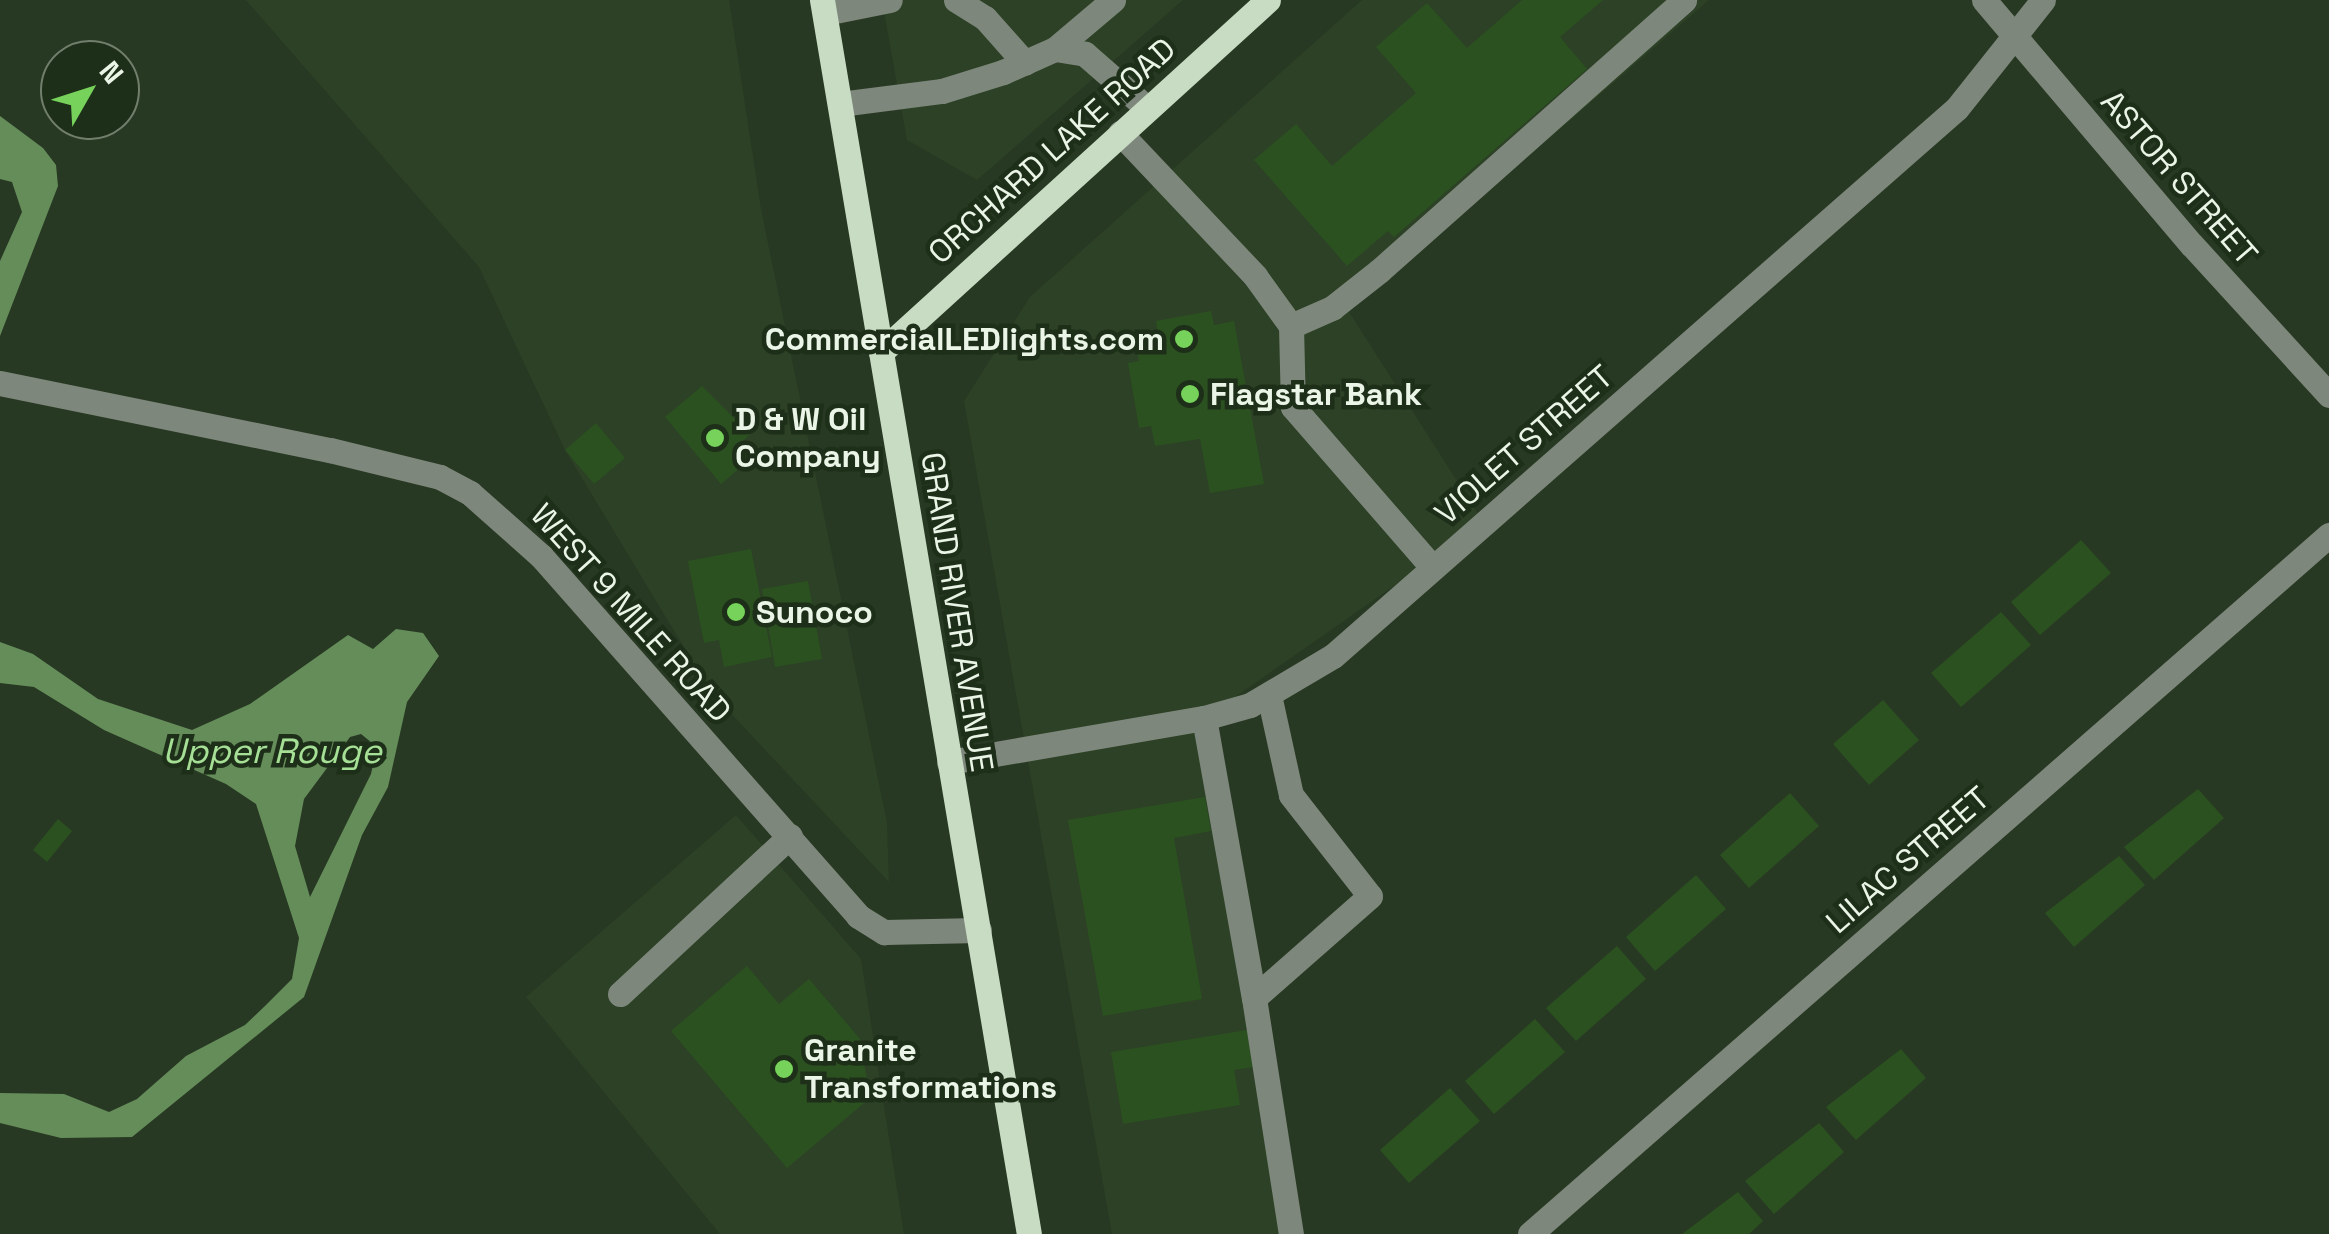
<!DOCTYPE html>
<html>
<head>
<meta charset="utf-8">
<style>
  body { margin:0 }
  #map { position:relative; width:2329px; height:1234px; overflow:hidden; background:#283923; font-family:"Space Grotesk",sans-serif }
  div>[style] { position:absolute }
  .built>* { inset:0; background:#2c4125 }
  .water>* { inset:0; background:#658d5a }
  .building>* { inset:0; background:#2c5121 }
  .minor>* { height:25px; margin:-12.5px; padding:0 12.5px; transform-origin:12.5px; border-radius:12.5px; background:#7e877c }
  .major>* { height:25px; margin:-12.5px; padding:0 12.5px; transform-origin:12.5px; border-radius:12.5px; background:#c8dbc3 }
  .dots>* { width:28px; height:28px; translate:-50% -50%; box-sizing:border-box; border:5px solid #1e2f19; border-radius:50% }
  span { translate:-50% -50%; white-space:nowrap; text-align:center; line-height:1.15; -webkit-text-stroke:9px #1e2f19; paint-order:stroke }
  .street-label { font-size:32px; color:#eaf5e7 }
  .poi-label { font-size:32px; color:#eaf5e7; font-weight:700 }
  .right { translate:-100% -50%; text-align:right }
  .left { translate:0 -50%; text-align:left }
  .water-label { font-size:35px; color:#a6e096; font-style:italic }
  .north { position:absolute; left:40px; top:40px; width:100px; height:100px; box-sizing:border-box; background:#1e2f19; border:2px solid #707e6b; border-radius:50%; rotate:51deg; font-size:28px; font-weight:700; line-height:40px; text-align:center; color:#eaf5e7 }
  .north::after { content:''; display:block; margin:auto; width:35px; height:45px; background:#76d25a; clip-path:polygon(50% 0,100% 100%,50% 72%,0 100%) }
</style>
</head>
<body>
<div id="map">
  <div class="built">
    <div style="clip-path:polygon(246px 0,729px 0,761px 209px,887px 823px,889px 882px,711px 692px,565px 450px,479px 267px)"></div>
    <div style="clip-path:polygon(882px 0,1183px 0,977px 180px,907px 140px)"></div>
    <div style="clip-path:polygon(1362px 0,1709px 0,1349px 312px,1484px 523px,1205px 718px,1294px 1234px,1112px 1234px,964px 401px,1030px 297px)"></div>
    <div style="clip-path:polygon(736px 815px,861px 959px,904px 1234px,720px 1234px,526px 997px)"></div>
  </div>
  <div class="water">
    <div style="clip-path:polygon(0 116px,43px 148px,56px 165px,58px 186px,0 336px,0 261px,22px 212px,12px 182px,0 179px)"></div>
    <div style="clip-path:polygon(evenodd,396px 629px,423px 633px,439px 656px,407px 702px,388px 787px,362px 835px,304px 997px,132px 1137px,61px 1138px,0 1123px,0 1093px,64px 1094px,109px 1112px,137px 1099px,186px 1056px,245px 1025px,266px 1005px,292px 979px,299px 938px,256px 804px,226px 784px,104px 730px,34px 687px,0 683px,0 642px,33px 654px,98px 699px,192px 730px,250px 704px,348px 635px,373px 649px,396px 629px,361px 734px,377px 747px,371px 774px,310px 897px,295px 846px,304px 799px,350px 737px,361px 734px)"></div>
  </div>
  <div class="building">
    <div style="clip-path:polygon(1522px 0,1603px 0,1560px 37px,1587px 69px,1394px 237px,1388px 231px,1347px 266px,1254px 160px,1296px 124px,1332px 166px,1416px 93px,1376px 47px,1427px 3px,1467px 48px)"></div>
    <div style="clip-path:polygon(1211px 311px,1214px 325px,1234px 321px,1264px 484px,1210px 493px,1200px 439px,1155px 446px,1151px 426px,1139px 428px,1128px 363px,1139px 361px,1135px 340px,1158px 335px,1156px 321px)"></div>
    <div style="clip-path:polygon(702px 386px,750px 434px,742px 442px,754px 456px,721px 484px,665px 417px)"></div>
    <div style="clip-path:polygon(596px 423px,625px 458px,594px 484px,565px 450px)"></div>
    <div style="clip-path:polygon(2081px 540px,2111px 573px,2040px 635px,2011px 602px)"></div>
    <div style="clip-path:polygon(751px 549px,772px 657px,724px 667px,719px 640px,704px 643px,688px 561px)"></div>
    <div style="clip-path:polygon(808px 581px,822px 659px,775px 667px,762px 589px)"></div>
    <div style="clip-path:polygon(2001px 612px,2031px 645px,1961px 707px,1931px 673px)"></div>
    <div style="clip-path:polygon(1883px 700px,1919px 740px,1869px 785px,1833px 744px)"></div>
    <div style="clip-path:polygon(2198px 789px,2224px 818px,2154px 880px,2124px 847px)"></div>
    <div style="clip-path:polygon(1790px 793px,1819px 826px,1749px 888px,1720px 855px)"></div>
    <div style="clip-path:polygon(1205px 797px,1211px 831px,1174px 838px,1202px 999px,1103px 1016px,1068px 820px)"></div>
    <div style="clip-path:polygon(58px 819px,72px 831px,47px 862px,33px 850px)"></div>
    <div style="clip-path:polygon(2119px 856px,2145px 885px,2074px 947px,2045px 913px)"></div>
    <div style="clip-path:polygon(1696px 875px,1726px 909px,1655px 971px,1626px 937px)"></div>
    <div style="clip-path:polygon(1617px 946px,1646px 979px,1576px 1041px,1546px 1008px)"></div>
    <div style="clip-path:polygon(747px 966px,779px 1004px,809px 979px,860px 1039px,870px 1098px,787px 1168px,671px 1031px)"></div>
    <div style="clip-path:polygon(1535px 1019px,1565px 1052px,1494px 1114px,1465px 1081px)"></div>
    <div style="clip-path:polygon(1247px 1030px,1253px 1067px,1234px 1070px,1240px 1105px,1123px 1124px,1111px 1052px)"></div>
    <div style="clip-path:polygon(1901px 1049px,1926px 1078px,1856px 1140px,1826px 1107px)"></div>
    <div style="clip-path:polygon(1450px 1088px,1480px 1121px,1409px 1183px,1380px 1150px)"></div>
    <div style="clip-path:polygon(1819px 1123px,1844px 1152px,1774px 1214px,1745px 1181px)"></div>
    <div style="clip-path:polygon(1738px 1192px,1763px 1221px,1749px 1234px,1682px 1234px)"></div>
  </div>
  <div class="minor">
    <div style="left:956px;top:0;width:34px;rotate:32deg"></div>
    <div style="left:985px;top:18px;width:60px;rotate:48.4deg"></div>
    <div style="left:1984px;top:0;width:321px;rotate:49.7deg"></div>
    <div style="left:2192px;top:245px;width:203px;rotate:47.6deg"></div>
    <div style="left:825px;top:13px;width:66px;rotate:-11.3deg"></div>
    <div style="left:1055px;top:49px;width:30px;rotate:9deg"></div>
    <div style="left:1085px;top:54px;width:82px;rotate:41.1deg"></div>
    <div style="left:840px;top:104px;width:103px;rotate:-7.3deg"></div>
    <div style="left:942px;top:91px;width:64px;rotate:-17.3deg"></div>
    <div style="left:1003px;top:72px;width:57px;rotate:-23.9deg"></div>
    <div style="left:1055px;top:49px;width:76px;rotate:-40.2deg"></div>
    <div style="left:1120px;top:133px;width:197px;rotate:46.6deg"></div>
    <div style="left:1255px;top:276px;width:62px;rotate:54.2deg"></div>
    <div style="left:1291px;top:326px;width:81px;rotate:88.6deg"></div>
    <div style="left:1293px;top:407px;width:213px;rotate:49deg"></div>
    <div style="left:1291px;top:326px;width:45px;rotate:-23.7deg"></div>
    <div style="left:1332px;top:308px;width:60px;rotate:-38.2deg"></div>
    <div style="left:1379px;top:271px;width:408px;rotate:-41.6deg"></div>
    <div style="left:0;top:383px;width:337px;rotate:11.5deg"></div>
    <div style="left:330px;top:450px;width:113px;rotate:13.8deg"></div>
    <div style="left:440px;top:477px;width:34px;rotate:28deg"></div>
    <div style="left:470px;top:493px;width:95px;rotate:41.6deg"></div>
    <div style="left:541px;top:556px;width:480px;rotate:48.6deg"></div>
    <div style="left:858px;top:916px;width:31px;rotate:32deg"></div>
    <div style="left:884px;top:932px;width:95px;rotate:-1.2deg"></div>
    <div style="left:1269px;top:695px;width:102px;rotate:77.6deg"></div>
    <div style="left:1291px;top:795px;width:128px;rotate:52deg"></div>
    <div style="left:1370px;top:896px;width:154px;rotate:138.7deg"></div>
    <div style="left:1254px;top:998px;width:239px;rotate:81.1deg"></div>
    <div style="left:1204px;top:718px;width:284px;rotate:79.9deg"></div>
    <div style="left:949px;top:762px;width:259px;rotate:-9.8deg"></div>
    <div style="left:1204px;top:718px;width:48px;rotate:-15.8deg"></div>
    <div style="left:1250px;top:705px;width:96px;rotate:-30.6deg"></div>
    <div style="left:1333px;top:656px;width:830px;rotate:-41.29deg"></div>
    <div style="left:1957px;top:108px;width:138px;rotate:-51.5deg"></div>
    <div style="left:620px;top:994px;width:232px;rotate:-42.9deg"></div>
    <div style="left:1530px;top:1234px;width:1062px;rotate:-41.18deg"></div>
  </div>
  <div class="major">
    <div style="left:822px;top:0;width:1251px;rotate:80.48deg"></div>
    <div style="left:881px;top:352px;width:523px;rotate:-42.29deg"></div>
  </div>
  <div class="dots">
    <div style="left:1184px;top:339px;background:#76d25a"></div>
    <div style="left:1190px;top:394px;background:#76d25a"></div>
    <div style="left:715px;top:438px;background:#76d25a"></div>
    <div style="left:736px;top:612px;background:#76d25a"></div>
    <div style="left:784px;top:1069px;background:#76d25a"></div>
  </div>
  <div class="street-label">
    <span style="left:1052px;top:151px;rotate:-42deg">ORCHARD LAKE ROAD</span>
    <span style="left:2179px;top:178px;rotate:49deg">ASTOR STREET</span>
    <span style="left:1524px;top:445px;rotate:-41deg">VIOLET STREET</span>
    <span style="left:957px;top:612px;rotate:81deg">GRAND RIVER AVENUE</span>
    <span style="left:631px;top:613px;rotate:48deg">WEST 9 MILE ROAD</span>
    <span style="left:1908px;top:860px;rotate:-41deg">LILAC STREET</span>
  </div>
  <div class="poi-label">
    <span class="right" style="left:1164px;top:339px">CommercialLEDlights.com</span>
    <span class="left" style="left:1210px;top:394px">Flagstar Bank</span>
    <span class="left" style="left:735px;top:438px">D &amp; W Oil<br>Company</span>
    <span class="left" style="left:756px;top:612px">Sunoco</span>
    <span class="left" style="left:804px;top:1069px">Granite<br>Transformations</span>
  </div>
  <div class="water-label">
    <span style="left:272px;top:751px">Upper Rouge</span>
  </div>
  <div class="north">N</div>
</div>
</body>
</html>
